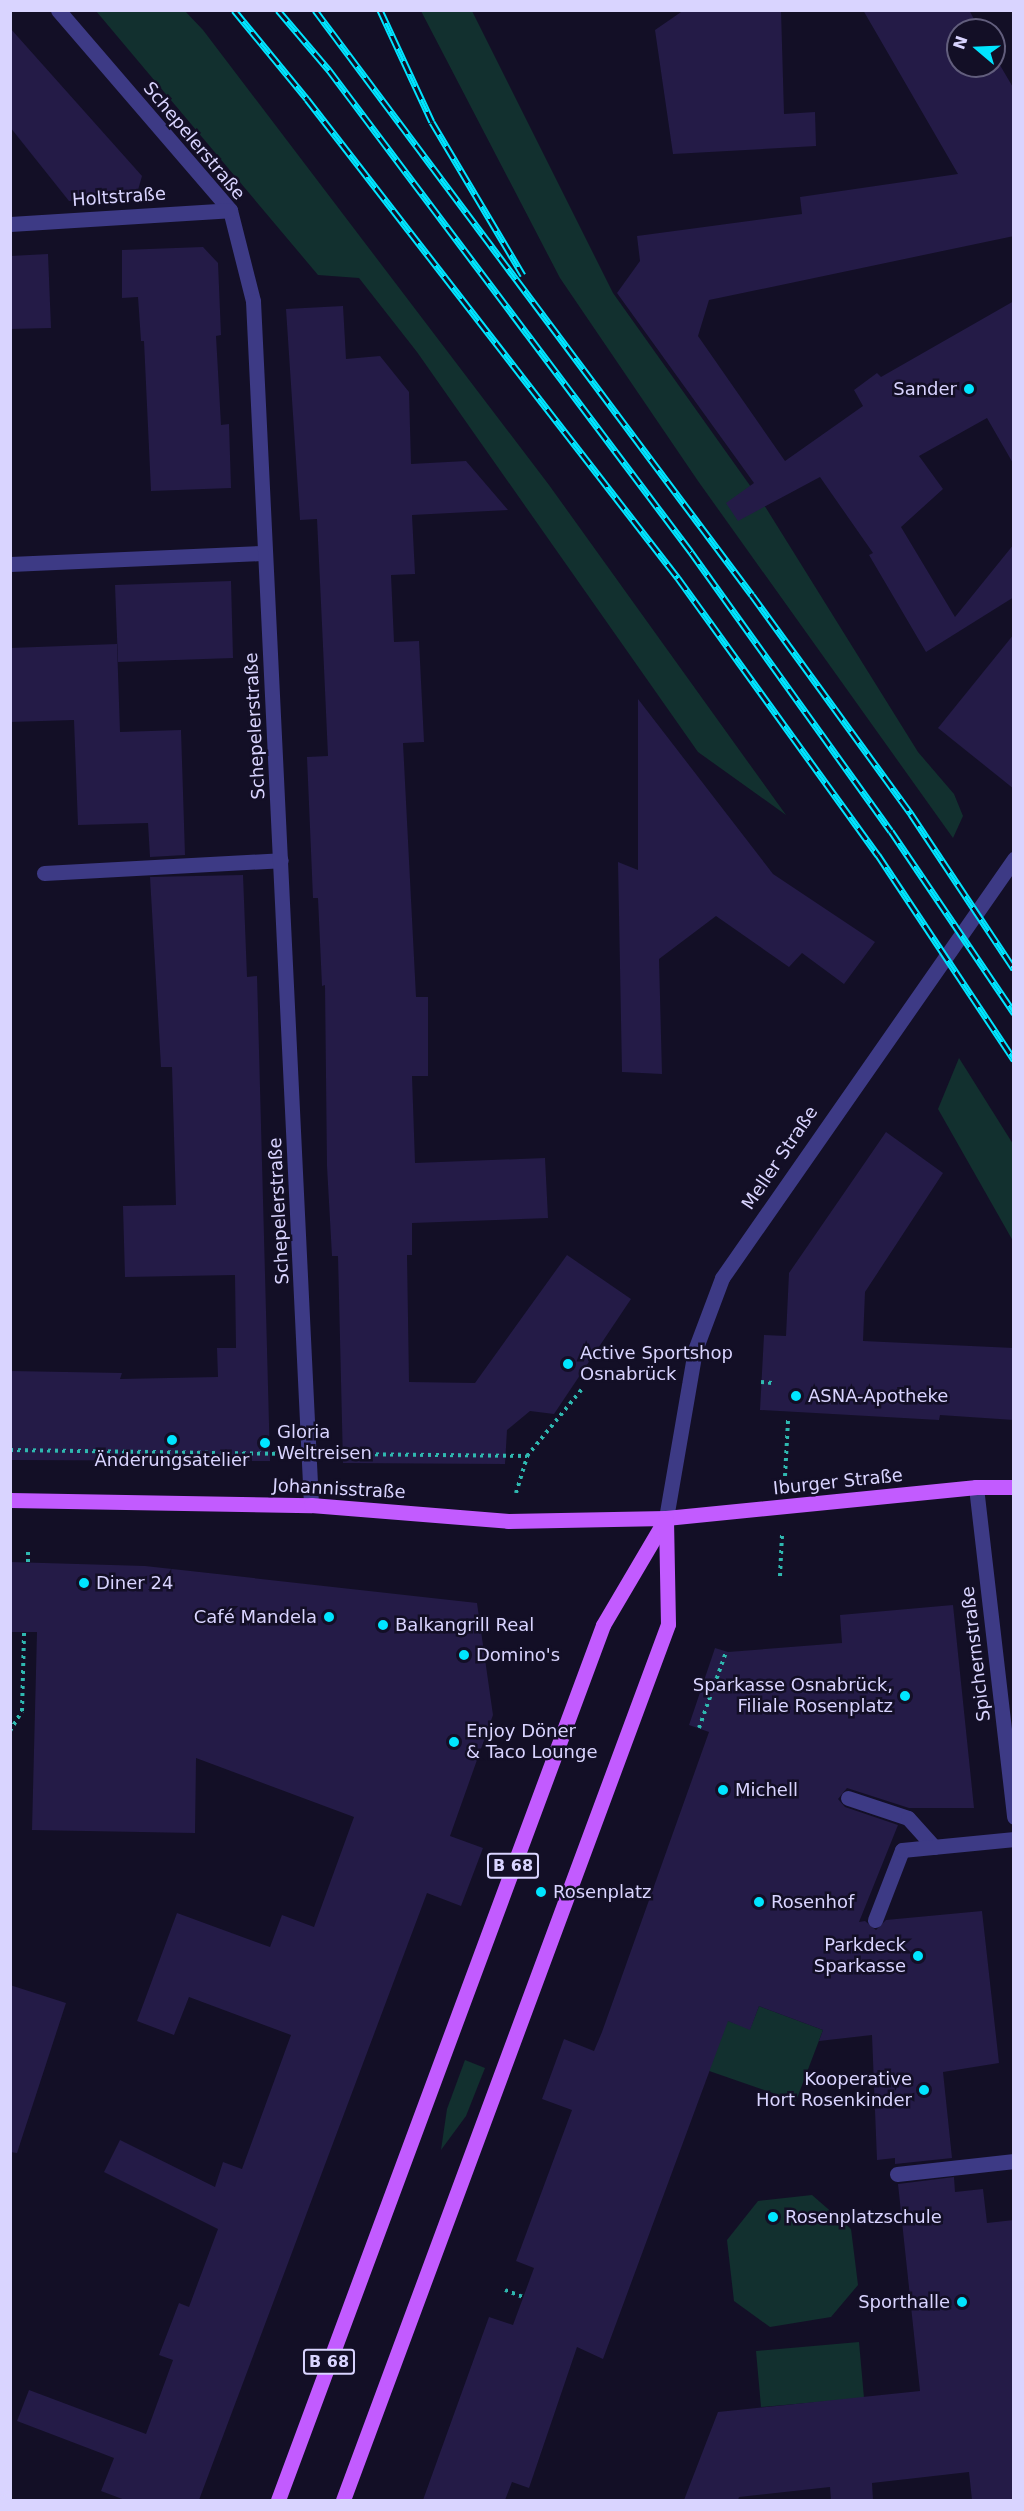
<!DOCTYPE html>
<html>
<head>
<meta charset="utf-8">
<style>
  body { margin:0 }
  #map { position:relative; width:1024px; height:2511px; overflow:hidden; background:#130f26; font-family:"DejaVu Sans",sans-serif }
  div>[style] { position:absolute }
  .green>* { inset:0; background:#12302f }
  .building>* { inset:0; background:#241b47 }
  .path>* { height:4px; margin-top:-2px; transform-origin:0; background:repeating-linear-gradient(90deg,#2fb8b0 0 3px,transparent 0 7.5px) }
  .lane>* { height:15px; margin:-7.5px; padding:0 7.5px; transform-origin:7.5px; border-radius:7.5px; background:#3d3a85 }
  .street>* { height:15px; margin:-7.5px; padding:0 7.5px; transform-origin:7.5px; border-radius:7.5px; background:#3d3a85 }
  .primary>* { height:15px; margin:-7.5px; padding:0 7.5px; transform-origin:7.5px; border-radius:7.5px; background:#c25bff }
  .rail>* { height:7px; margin-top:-3.5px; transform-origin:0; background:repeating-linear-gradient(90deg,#130f26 0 14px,#00e5ff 0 28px); box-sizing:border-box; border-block:2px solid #00e5ff }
  .dots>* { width:16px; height:16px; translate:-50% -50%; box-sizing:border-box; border:3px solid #130f26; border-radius:50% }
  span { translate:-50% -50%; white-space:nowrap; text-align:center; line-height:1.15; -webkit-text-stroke:5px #130f26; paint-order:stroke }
  .shield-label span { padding:2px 4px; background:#130f26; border:2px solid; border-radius:4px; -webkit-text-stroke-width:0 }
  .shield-label { font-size:16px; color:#d9d4ff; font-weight:700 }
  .street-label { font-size:18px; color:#d9d4ff }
  .poi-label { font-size:18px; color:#d9d4ff }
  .right { translate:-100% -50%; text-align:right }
  .left { translate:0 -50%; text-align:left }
  .frame { position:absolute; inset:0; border:12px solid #d9d4ff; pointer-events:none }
  .north { position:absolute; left:946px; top:18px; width:60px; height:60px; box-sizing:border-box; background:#130f26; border:2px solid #625e7d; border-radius:50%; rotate:289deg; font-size:16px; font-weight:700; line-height:24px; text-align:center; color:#d9d4ff }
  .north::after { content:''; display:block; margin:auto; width:21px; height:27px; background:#00e5ff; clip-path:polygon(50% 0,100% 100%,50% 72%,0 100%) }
</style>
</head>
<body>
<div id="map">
  <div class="green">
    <div style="clip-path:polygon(96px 11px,185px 11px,203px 30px,549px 485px,786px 815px,698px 752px,417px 352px,359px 278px,318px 275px)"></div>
    <div style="clip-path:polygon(421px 11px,472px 11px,613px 293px,766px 508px,918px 752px,954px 794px,963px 816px,953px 838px,698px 481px,560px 278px)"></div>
    <div style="clip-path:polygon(959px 1058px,1013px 1144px,1013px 1241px,938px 1109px)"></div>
    <div style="clip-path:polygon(688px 2006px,750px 2029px,759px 2006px,823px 2030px,796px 2101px,666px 2056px)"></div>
    <div style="clip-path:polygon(465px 2060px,485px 2068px,466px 2116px,441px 2150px,447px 2109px)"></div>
    <div style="clip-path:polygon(812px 2195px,851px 2229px,858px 2285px,831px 2317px,770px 2327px,734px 2301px,727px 2240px,758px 2201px)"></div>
    <div style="clip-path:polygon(859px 2342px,864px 2398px,761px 2407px,756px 2351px)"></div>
  </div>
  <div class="building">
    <div style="clip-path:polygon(684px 10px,781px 10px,784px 114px,815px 112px,816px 146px,673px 154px,655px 30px)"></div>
    <div style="clip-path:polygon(863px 10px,969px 10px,980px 30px,958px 30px,958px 66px,994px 66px,994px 55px,1014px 89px,1014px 236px,709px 300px,698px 336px,785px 461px,863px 406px,854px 390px,877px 373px,881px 377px,1014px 301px,1014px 465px,987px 418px,919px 456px,943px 489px,901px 527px,955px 617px,1014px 544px,1014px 597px,926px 652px,869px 555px,873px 553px,820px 477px,738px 521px,726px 503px,754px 483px,617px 293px,640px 261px,637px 236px,802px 214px,800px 197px,958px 174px)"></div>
    <div style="clip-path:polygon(10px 28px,142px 176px,136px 197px,69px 201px,10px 127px)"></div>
    <div style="clip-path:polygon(203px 247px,218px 263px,221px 335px,216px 336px,221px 425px,229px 424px,231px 488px,151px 491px,144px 341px,141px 341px,138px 297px,122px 298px,122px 250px)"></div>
    <div style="clip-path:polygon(48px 254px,51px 328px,10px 329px,10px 256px)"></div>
    <div style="clip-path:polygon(343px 306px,346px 359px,380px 356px,409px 392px,411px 464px,466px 461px,508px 510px,412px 515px,415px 574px,391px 575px,394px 642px,419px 641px,424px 742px,403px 743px,416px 997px,428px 997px,428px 1076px,412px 1076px,415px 1163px,545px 1158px,548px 1218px,412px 1223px,412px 1255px,407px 1255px,409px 1382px,475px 1383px,567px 1255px,631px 1299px,554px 1414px,530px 1411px,507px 1430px,505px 1464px,343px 1463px,338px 1256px,332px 1256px,327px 1166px,325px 985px,322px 986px,318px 898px,313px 898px,307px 757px,328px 756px,323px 646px,317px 519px,300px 520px,286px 309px)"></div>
    <div style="clip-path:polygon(231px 581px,233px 658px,118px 662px,115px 585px)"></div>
    <div style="clip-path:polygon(1014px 634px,1014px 789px,938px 728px)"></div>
    <div style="clip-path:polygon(117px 644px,120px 732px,181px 730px,185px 855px,150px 857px,148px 823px,78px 825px,74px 720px,10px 722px,10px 648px)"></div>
    <div style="clip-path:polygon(638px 699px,773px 874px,875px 942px,844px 984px,802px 953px,789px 967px,716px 916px,659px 959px,662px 1074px,622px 1072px,618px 862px,638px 870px)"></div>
    <div style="clip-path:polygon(243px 875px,247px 977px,257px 976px,270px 1461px,10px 1460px,10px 1371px,122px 1373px,120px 1379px,218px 1377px,217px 1348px,236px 1348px,235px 1275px,125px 1277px,123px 1206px,176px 1205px,172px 1067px,161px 1067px,150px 877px)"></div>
    <div style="clip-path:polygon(886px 1132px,943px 1173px,865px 1292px,863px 1341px,1014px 1348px,1014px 1420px,940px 1415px,939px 1420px,760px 1410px,764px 1335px,786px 1336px,789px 1273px)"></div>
    <div style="clip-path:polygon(10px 1562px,145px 1566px,477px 1603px,493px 1715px,450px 1836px,483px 1848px,461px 1906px,427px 1893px,199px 2500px,125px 2500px,101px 2491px,114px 2458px,17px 2421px,29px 2390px,146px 2434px,173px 2360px,159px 2355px,179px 2303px,189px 2307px,218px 2229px,104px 2172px,120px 2140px,215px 2187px,223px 2162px,242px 2169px,291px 2035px,189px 1997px,174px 2035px,137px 2021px,177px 1913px,270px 1947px,282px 1915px,314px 1927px,354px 1817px,196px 1758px,195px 1833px,32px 1830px,37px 1632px,10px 1632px)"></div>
    <div style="clip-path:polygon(953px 1605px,974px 1808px,909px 1808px,847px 1788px,838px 1799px,845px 1807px,898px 1825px,859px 1922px,865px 1921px,876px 1930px,886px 1920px,982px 1911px,999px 2063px,943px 2072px,952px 2158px,895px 2164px,895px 2158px,877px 2160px,872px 2035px,819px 2041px,823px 2030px,759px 2006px,750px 2030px,728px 2021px,603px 2359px,577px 2347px,529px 2488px,512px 2482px,505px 2500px,423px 2500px,489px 2317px,513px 2325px,534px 2268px,516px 2261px,572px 2110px,542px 2099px,564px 2039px,594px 2051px,602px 2032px,709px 1732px,689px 1725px,715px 1648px,728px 1652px,842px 1643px,840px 1615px)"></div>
    <div style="clip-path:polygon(10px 1985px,66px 2003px,17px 2153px,10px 2152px)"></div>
    <div style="clip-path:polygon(954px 2177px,955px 2192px,983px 2189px,987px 2223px,1014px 2220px,1014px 2500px,972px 2500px,969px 2472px,872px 2483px,873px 2500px,831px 2500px,830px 2487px,739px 2497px,738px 2500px,684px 2500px,718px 2412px,920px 2391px,898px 2184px)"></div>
  </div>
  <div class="path">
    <div style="left:761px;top:1382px;width:11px;rotate:5deg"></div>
    <div style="left:10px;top:1450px;width:270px;rotate:0.8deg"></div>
    <div style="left:338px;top:1454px;width:189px;rotate:0.6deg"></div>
    <div style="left:527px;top:1456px;width:87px;rotate:-50.6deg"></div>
    <div style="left:785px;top:1476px;width:56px;rotate:-86.9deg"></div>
    <div style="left:516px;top:1493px;width:39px;rotate:-73deg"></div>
    <div style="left:28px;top:1562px;width:10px;rotate:-90deg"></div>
    <div style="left:780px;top:1576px;width:41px;rotate:-87.2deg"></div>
    <div style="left:699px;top:1728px;width:81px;rotate:-70.4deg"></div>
    <div style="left:10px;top:1731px;width:23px;rotate:-59deg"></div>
    <div style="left:22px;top:1711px;width:79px;rotate:-88.5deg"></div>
    <div style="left:505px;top:2290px;width:19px;rotate:21deg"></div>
  </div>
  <div class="lane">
    <div style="left:10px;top:564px;width:255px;rotate:-2.5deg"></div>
    <div style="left:44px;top:873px;width:237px;rotate:-3.1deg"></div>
    <div style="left:848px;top:1798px;width:63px;rotate:18.4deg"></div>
    <div style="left:908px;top:1818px;width:39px;rotate:48deg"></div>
    <div style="left:875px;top:1920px;width:75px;rotate:-68.9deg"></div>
    <div style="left:902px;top:1850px;width:113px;rotate:-5.6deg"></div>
    <div style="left:897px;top:2174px;width:118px;rotate:-6.3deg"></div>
  </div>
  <div class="street">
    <div style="left:58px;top:10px;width:264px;rotate:49.3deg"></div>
    <div style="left:230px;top:210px;width:94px;rotate:75.8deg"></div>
    <div style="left:253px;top:301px;width:1205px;rotate:87.24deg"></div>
    <div style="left:10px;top:224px;width:220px;rotate:-3.6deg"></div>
    <div style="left:976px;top:1487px;width:332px;rotate:83.4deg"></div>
    <div style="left:666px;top:1518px;width:170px;rotate:-80.2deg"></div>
    <div style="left:695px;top:1350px;width:77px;rotate:-69.4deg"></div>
    <div style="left:722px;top:1278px;width:511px;rotate:-55.13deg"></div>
  </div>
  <div class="primary">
    <div style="left:10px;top:1500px;width:301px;rotate:1deg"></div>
    <div style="left:311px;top:1505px;width:198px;rotate:4.6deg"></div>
    <div style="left:508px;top:1521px;width:158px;rotate:-1.1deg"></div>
    <div style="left:666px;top:1518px;width:312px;rotate:-5.7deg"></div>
    <div style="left:976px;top:1487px;width:38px"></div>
    <div style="left:278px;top:2500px;width:933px;rotate:-69.62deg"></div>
    <div style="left:603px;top:1625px;width:124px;rotate:-59.5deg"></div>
    <div style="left:343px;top:2500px;width:934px;rotate:-69.64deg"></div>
    <div style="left:668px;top:1624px;width:106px;rotate:-91.1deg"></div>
  </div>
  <div class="rail">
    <div style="left:234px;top:10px;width:115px;rotate:50.6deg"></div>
    <div style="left:307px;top:99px;width:606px;rotate:52.24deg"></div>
    <div style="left:678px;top:578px;width:342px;rotate:54.2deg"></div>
    <div style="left:878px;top:855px;width:246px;rotate:56.4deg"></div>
    <div style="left:278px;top:10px;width:79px;rotate:49.6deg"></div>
    <div style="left:329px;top:70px;width:603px;rotate:53.09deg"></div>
    <div style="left:691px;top:552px;width:343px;rotate:54.4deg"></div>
    <div style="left:891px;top:831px;width:220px;rotate:55.9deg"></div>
    <div style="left:315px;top:10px;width:730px;rotate:53.24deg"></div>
    <div style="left:752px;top:595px;width:271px;rotate:54deg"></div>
    <div style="left:911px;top:814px;width:186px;rotate:56.4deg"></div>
    <div style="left:380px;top:10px;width:123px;rotate:65.1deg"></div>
    <div style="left:432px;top:122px;width:178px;rotate:59.3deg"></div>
  </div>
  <div class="dots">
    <div style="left:969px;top:389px;background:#00e5ff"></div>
    <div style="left:568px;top:1364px;background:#00e5ff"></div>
    <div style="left:796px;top:1396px;background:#00e5ff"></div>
    <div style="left:172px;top:1440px;background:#00e5ff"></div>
    <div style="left:265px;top:1443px;background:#00e5ff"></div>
    <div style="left:84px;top:1583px;background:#00e5ff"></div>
    <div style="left:329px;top:1617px;background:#00e5ff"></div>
    <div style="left:383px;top:1625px;background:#00e5ff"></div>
    <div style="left:464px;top:1655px;background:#00e5ff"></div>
    <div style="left:905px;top:1696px;background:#00e5ff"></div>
    <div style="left:454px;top:1742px;background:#00e5ff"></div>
    <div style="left:723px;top:1790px;background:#00e5ff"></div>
    <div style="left:541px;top:1892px;background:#00e5ff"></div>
    <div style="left:759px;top:1902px;background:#00e5ff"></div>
    <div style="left:918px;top:1956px;background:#00e5ff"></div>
    <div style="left:924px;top:2090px;background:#00e5ff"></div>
    <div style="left:773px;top:2217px;background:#00e5ff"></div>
    <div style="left:962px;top:2302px;background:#00e5ff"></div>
  </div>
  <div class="shield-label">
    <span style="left:513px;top:1866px">B 68</span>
    <span style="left:329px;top:2362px">B 68</span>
  </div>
  <div class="street-label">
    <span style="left:194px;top:141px;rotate:50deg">Schepelerstraße</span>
    <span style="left:119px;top:197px;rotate:-4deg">Holtstraße</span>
    <span style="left:255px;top:726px;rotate:-93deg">Schepelerstraße</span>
    <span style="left:780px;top:1158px;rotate:-56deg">Meller Straße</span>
    <span style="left:279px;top:1211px;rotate:-93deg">Schepelerstraße</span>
    <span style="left:838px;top:1482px;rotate:-6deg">Iburger Straße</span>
    <span style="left:339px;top:1489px;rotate:3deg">Johannisstraße</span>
    <span style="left:976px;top:1654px;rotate:-97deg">Spichernstraße</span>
  </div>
  <div class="poi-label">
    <span class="right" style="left:957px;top:389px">Sander</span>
    <span class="left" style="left:580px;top:1364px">Active Sportshop<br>Osnabrück</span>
    <span class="left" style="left:808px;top:1396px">ASNA-Apotheke</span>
    <span class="left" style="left:277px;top:1443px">Gloria<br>Weltreisen</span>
    <span style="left:172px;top:1460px">Änderungsatelier</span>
    <span class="left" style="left:96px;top:1583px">Diner 24</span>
    <span class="right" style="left:317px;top:1617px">Café Mandela</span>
    <span class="left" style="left:395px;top:1625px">Balkangrill Real</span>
    <span class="left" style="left:476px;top:1655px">Domino's</span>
    <span class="right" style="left:893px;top:1696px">Sparkasse Osnabrück,<br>Filiale Rosenplatz</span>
    <span class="left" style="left:466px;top:1742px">Enjoy Döner<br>&amp; Taco Lounge</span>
    <span class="left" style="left:735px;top:1790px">Michell</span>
    <span class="left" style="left:553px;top:1892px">Rosenplatz</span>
    <span class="left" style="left:771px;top:1902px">Rosenhof</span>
    <span class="right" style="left:906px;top:1956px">Parkdeck<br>Sparkasse</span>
    <span class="right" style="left:912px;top:2090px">Kooperative<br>Hort Rosenkinder</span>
    <span class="left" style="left:785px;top:2217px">Rosenplatzschule</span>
    <span class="right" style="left:950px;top:2302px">Sporthalle</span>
  </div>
  <div class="frame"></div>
  <div class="north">N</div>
</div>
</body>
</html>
